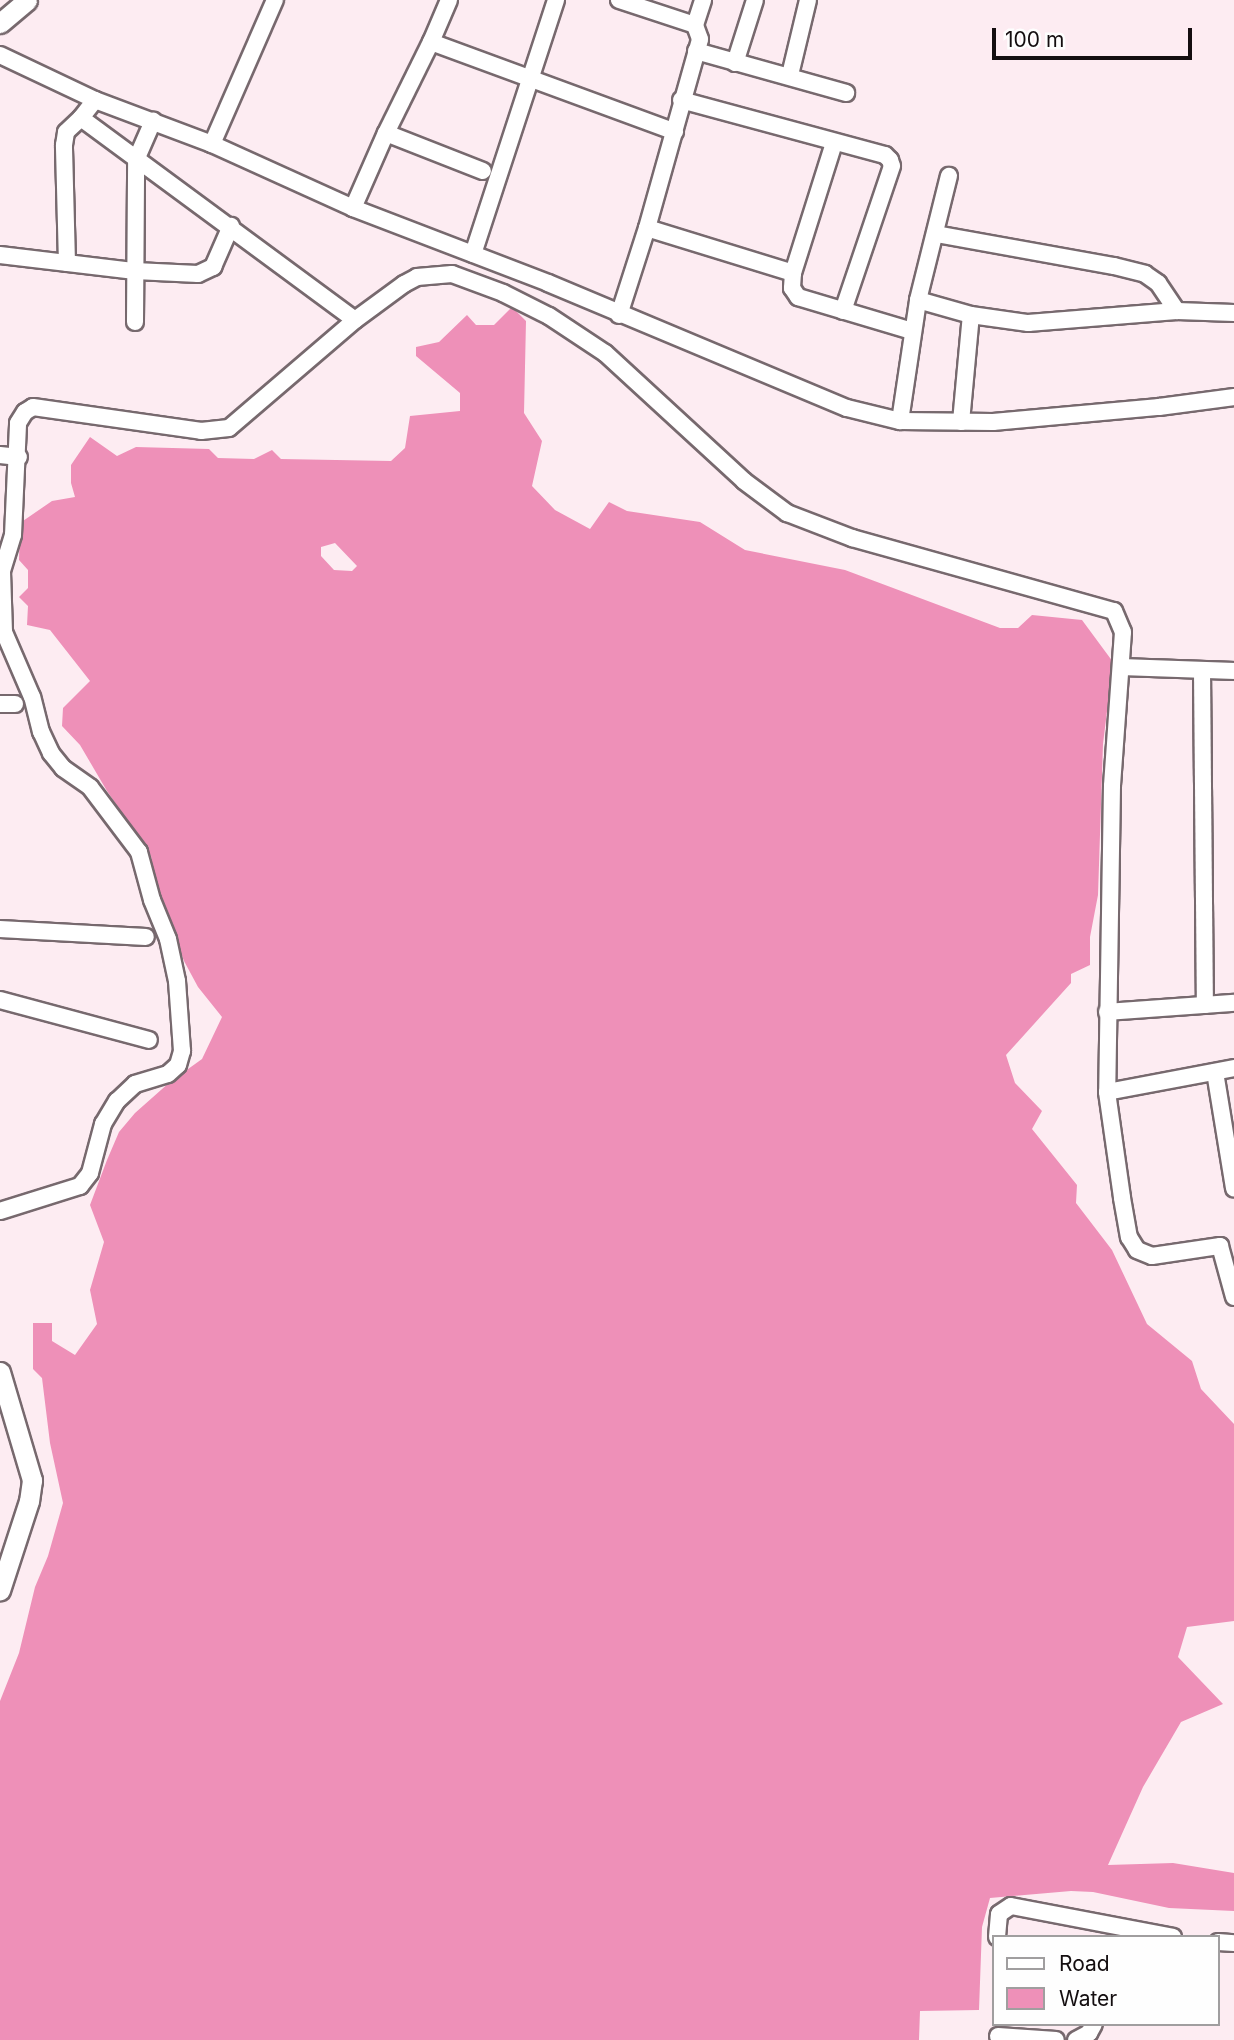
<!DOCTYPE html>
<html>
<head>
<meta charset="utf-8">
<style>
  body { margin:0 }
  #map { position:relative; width:1234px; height:2040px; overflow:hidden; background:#fdecf2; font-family:Inter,sans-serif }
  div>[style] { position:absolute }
  .water>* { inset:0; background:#ee90b8 }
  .roads { filter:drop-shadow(2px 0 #77696e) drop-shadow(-2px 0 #77696e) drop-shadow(0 2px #77696e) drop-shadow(0 -2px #77696e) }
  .minor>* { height:16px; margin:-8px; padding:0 8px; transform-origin:8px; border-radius:8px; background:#fff }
  .tertiary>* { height:19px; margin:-9.5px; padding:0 9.5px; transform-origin:9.5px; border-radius:9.5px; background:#fff }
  span { translate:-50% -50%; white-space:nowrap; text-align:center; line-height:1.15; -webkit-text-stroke:7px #fefefe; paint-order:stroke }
  .legend { position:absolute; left:992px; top:1935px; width:228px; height:91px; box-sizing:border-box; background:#fefefe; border:2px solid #a09e9f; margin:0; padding:9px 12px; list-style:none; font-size:21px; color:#140e10 }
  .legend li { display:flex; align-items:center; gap:14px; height:35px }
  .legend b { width:35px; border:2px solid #a09e9f }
  .scale { position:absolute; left:992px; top:28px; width:200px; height:32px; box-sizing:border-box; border:4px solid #140e10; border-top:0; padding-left:9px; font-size:21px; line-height:24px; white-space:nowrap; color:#140e10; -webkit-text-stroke:5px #fefefe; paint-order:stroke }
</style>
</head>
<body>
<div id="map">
  <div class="water">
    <div style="clip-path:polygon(evenodd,512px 307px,526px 321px,524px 413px,542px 441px,532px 486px,555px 510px,590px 529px,609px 502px,627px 511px,700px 522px,745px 550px,845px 570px,1000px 628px,1018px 628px,1032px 615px,1082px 620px,1113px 662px,1103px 744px,1098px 895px,1090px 937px,1090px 965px,1071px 974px,1071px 983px,1006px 1055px,1015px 1083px,1042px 1111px,1032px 1129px,1077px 1185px,1076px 1203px,1112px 1250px,1147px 1324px,1192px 1361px,1201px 1389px,1234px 1424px,1234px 1621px,1187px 1627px,1178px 1657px,1223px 1704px,1181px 1722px,1143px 1787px,1108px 1865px,1173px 1863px,1234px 1873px,1234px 1911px,1169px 1908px,1093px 1892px,1071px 1891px,990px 1898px,982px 1927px,979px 2010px,920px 2011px,919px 2040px,0 2040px,0 1701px,19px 1653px,35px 1587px,48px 1556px,63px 1503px,50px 1443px,42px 1378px,33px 1369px,33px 1323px,52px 1323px,52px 1341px,75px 1355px,97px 1324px,90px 1290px,104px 1242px,90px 1205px,107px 1160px,119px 1132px,135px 1113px,170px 1082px,202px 1059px,222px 1017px,198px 987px,184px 961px,155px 888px,151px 856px,107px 791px,80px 745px,62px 726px,63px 708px,90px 681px,50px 630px,27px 625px,28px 606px,19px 597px,28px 588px,28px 570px,19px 560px,20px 523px,52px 501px,75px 497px,71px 483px,71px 465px,90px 437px,117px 456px,136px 447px,209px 449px,218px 458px,254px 459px,272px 450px,281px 459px,391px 461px,405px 448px,410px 416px,460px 411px,460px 393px,416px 356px,416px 347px,439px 342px,467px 315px,476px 325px,494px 325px,512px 307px,335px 543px,357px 566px,352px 571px,334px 570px,321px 556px,321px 547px,335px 543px)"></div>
  </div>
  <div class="roads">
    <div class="minor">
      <div style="left:449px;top:0;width:46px;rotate:113.2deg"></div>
      <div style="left:431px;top:42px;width:260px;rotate:20.2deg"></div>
      <div style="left:695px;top:25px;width:26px;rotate:-72deg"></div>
      <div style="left:696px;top:51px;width:156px;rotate:15.6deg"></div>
      <div style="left:0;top:55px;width:105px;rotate:25.3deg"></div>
      <div style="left:95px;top:100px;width:125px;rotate:20.6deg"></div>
      <div style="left:212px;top:144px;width:155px;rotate:24.4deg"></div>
      <div style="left:353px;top:208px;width:209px;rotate:21deg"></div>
      <div style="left:548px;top:283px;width:324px;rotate:22.7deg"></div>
      <div style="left:847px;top:408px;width:55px;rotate:13.8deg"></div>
      <div style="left:900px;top:421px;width:93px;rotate:0.6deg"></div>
      <div style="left:993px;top:422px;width:167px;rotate:-5.2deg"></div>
      <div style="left:1159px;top:407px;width:76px;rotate:-7.6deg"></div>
      <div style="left:735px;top:63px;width:66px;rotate:-72.4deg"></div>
      <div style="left:790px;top:75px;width:77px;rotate:-76.5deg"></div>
      <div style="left:95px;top:100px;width:23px;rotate:128deg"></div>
      <div style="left:81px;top:118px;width:340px;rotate:36.4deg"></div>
      <div style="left:681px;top:100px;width:211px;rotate:15.1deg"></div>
      <div style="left:885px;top:155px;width:7px;rotate:45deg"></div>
      <div style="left:890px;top:160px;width:6px;rotate:72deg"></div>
      <div style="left:892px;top:166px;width:153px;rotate:108.7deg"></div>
      <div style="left:386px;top:133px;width:104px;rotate:21.4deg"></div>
      <div style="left:834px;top:143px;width:136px;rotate:107.5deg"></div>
      <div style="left:793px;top:273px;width:15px;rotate:94deg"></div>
      <div style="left:792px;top:288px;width:11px;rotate:56deg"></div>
      <div style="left:798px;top:297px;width:119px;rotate:16.6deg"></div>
      <div style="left:212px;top:144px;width:157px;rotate:-66.4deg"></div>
      <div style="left:353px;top:208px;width:82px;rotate:-66.3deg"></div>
      <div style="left:386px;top:133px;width:102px;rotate:-63.7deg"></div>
      <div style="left:647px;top:228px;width:153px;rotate:17.1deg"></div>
      <div style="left:936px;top:234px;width:181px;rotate:10.2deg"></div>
      <div style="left:1114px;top:266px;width:32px;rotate:14deg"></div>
      <div style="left:1145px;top:274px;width:16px;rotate:35deg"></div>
      <div style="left:1158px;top:283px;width:34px;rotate:56deg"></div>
      <div style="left:473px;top:254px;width:267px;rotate:-71.9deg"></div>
      <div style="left:0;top:255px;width:136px;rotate:6.8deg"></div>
      <div style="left:135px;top:271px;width:63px;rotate:2.7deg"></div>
      <div style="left:198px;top:274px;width:17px;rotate:-25deg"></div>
      <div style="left:213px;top:267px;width:45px;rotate:-66.3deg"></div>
      <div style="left:67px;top:263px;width:118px;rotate:-91.5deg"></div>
      <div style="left:64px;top:145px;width:13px;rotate:-81deg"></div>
      <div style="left:66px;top:132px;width:21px;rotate:-43deg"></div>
      <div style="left:918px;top:300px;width:55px;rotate:15.8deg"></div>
      <div style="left:971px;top:315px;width:58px;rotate:8deg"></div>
      <div style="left:1028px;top:323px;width:149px;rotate:-4.6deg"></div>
      <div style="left:1177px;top:311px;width:57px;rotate:2deg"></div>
      <div style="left:619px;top:315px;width:91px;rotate:-72.2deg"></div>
      <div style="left:647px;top:228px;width:196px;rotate:-74.3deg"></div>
      <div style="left:700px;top:39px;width:15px;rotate:-110deg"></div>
      <div style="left:695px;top:25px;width:80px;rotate:-161.8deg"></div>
      <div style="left:135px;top:322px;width:162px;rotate:-89.6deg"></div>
      <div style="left:136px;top:160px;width:43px;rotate:-66.4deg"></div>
      <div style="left:900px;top:421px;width:122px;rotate:-81.5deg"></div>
      <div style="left:918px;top:300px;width:128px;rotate:-76deg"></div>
      <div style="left:961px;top:422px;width:107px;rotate:-84.7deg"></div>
      <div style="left:0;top:455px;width:19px;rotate:6deg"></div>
      <div style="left:1122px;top:667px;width:112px;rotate:2deg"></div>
      <div style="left:1202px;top:671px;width:334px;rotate:89.5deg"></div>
      <div style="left:0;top:704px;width:15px"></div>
      <div style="left:0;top:929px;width:146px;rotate:3.1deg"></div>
      <div style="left:0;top:1000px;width:154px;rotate:15deg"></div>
      <div style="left:1107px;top:1012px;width:127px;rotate:-4.1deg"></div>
      <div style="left:1215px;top:1072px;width:118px;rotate:80.7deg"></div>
      <div style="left:1107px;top:1092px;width:129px;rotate:-10.7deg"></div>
      <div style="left:0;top:1211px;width:84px;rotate:-17.4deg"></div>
      <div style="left:80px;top:1186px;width:16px;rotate:-52deg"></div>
      <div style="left:90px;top:1173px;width:51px;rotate:-75.1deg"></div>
      <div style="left:103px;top:1124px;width:27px;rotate:-59deg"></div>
      <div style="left:117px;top:1101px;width:25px;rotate:-43deg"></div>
      <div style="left:135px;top:1084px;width:34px;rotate:-17deg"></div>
      <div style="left:168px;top:1074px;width:13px;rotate:-42deg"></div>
      <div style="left:178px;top:1065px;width:15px;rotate:-74deg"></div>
      <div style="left:182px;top:1051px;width:70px;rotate:-94.1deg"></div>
      <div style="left:177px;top:981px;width:43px;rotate:-102.1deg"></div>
      <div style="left:168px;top:939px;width:42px;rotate:-112.3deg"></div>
      <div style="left:152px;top:900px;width:50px;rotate:-105.2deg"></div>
      <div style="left:139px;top:852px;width:81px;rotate:-127deg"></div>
      <div style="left:90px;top:787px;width:33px;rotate:-145deg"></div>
      <div style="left:63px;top:768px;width:19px;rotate:-129deg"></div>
      <div style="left:51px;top:753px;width:23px;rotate:-115deg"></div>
      <div style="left:41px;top:732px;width:36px;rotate:-104deg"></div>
      <div style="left:32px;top:697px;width:71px;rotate:-113.3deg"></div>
      <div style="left:4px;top:632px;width:61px;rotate:-91.9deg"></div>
      <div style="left:2px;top:571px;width:38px;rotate:-73deg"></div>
      <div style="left:13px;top:535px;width:112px;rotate:-87.4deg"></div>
      <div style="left:18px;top:423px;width:13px;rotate:-58deg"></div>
      <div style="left:25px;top:412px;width:9px;rotate:-32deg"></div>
      <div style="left:33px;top:407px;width:170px;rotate:8.1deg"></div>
      <div style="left:201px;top:431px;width:28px;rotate:-6deg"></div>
      <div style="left:229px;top:428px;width:166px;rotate:-40.6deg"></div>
      <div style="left:355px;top:320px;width:61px;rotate:-36.3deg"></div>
      <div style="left:404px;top:284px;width:15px;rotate:-28deg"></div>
      <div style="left:417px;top:277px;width:35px;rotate:-5deg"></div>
      <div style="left:452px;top:274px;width:54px;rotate:20.4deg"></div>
      <div style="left:503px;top:293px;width:51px;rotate:26.6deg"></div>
      <div style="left:549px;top:316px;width:67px;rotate:33.5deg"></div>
      <div style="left:605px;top:353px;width:189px;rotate:42.6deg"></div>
      <div style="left:744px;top:481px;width:54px;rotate:36.7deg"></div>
      <div style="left:787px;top:513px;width:70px;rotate:21deg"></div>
      <div style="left:852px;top:538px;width:272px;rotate:15.6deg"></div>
      <div style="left:1114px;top:611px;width:23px;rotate:67deg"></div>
      <div style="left:1123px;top:632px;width:154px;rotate:94.1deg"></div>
      <div style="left:1112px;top:786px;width:306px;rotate:90.9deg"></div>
      <div style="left:1107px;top:1092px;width:107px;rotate:81.9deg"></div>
      <div style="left:1122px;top:1198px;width:40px;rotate:80deg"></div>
      <div style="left:1129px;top:1237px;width:15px;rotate:58deg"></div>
      <div style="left:1137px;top:1250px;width:16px;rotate:22deg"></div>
      <div style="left:1152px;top:1256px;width:69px;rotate:-8.4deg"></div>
      <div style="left:1220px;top:1246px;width:53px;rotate:74.6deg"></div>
      <div style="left:997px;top:1937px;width:23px;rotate:-85deg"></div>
      <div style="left:999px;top:1914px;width:14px;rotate:-34deg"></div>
      <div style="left:1011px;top:1906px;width:165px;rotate:10.8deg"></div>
      <div style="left:1218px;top:1942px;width:16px;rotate:4deg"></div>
      <div style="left:998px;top:2036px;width:58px;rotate:3.9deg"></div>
      <div style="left:1076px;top:2040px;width:15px;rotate:-28deg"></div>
      <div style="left:1089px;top:2033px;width:10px;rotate:-61deg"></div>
    </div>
    <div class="tertiary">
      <div style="left:0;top:23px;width:35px;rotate:-40deg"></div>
      <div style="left:0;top:1372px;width:113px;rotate:73.5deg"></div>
      <div style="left:32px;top:1480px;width:21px;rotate:98deg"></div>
      <div style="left:29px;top:1501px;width:94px;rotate:108deg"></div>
    </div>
  </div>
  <ul class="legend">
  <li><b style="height:9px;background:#fff"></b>Road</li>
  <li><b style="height:19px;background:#ee90b8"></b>Water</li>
  </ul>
  <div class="scale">100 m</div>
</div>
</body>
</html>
